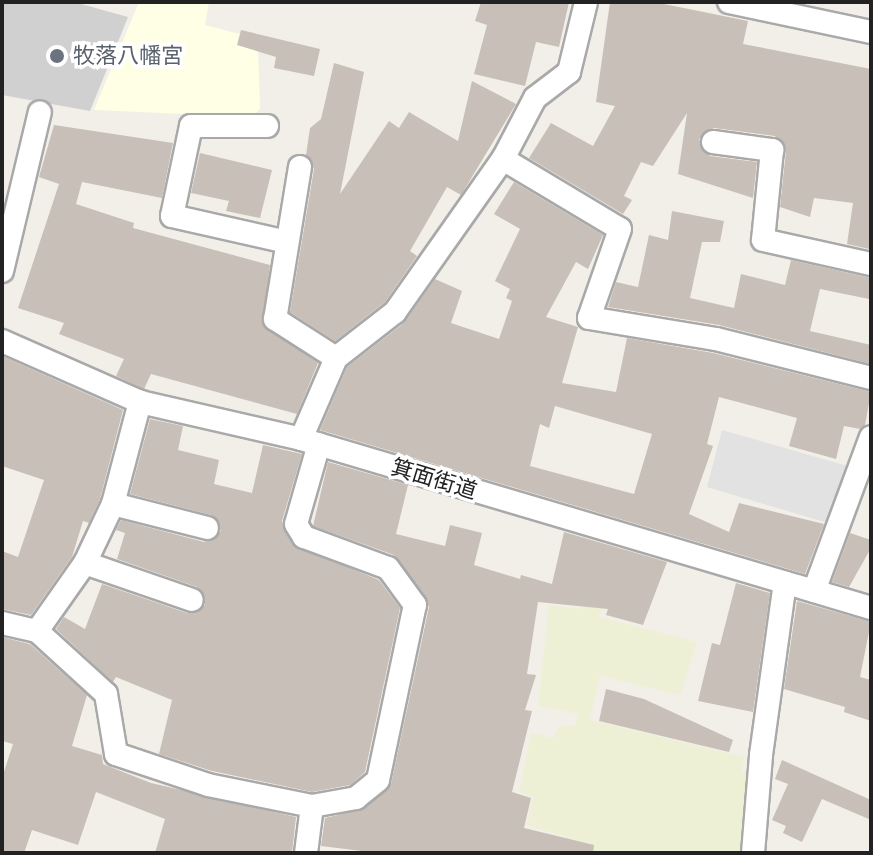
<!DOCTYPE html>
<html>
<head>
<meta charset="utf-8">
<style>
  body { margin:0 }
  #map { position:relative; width:873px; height:855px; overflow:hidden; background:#f2efe9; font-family:"Asap Condensed","Noto Sans JP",sans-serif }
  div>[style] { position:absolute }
  .education>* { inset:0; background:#ffffe5 }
  .religious>* { inset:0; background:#d0d0d0 }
  .farmland>* { inset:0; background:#eef0d5 }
  .parking>* { inset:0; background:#e2e2e2 }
  .building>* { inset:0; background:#c7bfb8 }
  .roads { filter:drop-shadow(2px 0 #a9a9a9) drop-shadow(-2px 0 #a9a9a9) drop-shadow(0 2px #a9a9a9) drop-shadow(0 -2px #a9a9a9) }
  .street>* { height:22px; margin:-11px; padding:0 11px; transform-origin:11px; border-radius:11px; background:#fff }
  .dots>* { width:22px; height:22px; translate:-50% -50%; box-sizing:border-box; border:4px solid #fff; border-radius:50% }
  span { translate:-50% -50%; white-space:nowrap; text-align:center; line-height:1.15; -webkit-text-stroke:7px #fff; paint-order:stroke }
  .worship-label { font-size:22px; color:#5b616d }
  .left { translate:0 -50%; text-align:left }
  .street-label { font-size:22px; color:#222 }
  .frame { position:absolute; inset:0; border:4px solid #222; pointer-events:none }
</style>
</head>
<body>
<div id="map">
  <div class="education">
    <div style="clip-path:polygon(139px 2px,209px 2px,205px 25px,251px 37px,258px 46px,260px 109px,252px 117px,94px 110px)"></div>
  </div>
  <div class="religious">
    <div style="clip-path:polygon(2px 2px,74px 2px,128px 17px,90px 111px,2px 95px)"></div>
  </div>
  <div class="farmland">
    <div style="clip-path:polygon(584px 578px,608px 584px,599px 617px,697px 642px,680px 695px,600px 676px,590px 720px,744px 757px,742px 771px,751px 773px,745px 853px,559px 853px,563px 836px,527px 825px,533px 796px,519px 792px,531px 733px,552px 738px,561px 726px,575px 726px,578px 714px,538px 706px,549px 605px,580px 609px)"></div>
  </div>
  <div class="parking">
    <div style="clip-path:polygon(722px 430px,851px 467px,831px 524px,707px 487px)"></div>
  </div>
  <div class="building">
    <div style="clip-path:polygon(481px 2px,569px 2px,559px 47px,536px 42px,525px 86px,474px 74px,487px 25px,475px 21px)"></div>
    <div style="clip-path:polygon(610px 2px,654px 2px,748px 21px,743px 44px,871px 69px,869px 249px,847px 244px,853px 203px,814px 198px,810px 217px,780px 207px,786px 151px,775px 136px,714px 128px,699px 139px,710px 156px,757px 162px,753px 198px,678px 174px,687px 113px,653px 166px,641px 162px,624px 196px,632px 200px,623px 214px,529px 158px,551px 123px,593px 146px,615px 106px,596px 102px)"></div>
    <div style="clip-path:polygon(241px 30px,320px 49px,314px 76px,274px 68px,276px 57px,237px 45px)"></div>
    <div style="clip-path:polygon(334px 63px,364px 72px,340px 194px,389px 121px,399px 128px,409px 112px,458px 141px,472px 81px,516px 104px,461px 195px,447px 187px,410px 251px,417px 256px,385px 302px,335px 341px,290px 312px,314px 169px,306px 155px,310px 128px,321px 119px)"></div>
    <div style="clip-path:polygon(54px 125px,173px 143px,162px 198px,82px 182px,76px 204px,134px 223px,133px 228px,270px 265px,263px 325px,318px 363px,297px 414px,151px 374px,144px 389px,116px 376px,124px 359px,59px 334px,64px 323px,18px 308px,59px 184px,39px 177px)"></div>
    <div style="clip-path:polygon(200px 153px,272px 170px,260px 218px,226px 211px,229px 201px,191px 193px)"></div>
    <div style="clip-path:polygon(evenodd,514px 182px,603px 235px,588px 269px,576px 262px,546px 317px,578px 327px,562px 383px,616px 392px,627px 338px,713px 353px,871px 392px,865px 425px,860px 429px,844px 426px,836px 459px,789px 446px,797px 418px,719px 397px,707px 444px,713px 446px,689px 514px,729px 532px,739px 503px,824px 524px,805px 574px,320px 430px,347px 367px,404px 323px,435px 279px,462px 291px,451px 323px,499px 339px,512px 301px,506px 298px,510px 289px,495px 281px,520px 229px,494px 214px,514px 182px,555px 406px,652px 434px,634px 494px,530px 466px,540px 424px,549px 428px,555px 406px)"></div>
    <div style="clip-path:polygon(672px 211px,724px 221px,720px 242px,702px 242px,690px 298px,734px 308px,741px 274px,785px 285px,791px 260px,871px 278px,869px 299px,820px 289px,810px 331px,871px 345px,871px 364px,719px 325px,608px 307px,616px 282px,638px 287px,649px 235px,668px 240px)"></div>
    <div style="clip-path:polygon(2px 356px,123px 410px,100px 499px,89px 523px,83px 521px,72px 557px,31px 615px,2px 609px,2px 551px,18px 557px,44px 480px,2px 466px)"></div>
    <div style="clip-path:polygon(150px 419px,183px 426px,178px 450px,219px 460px,214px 484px,252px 493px,263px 445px,302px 454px,282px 521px,292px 544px,379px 580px,400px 608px,365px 772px,350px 785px,312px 792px,212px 771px,159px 754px,172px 700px,116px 677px,113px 682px,56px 629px,64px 617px,85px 629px,102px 584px,187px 613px,205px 605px,197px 587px,117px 559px,125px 533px,116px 530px,121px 520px,204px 542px,221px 531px,211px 515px,130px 494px)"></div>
    <div style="clip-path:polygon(328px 462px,408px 485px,396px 534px,445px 546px,450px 525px,482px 533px,474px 565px,520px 579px,521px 575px,552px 584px,564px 532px,667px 562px,643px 625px,606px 615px,608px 609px,538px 602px,527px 674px,536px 675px,525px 710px,532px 711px,512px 792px,531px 798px,524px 828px,594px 845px,593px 853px,378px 853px,321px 846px,325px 818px,364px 809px,391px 784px,429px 607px,394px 555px,313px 526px)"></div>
    <div style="clip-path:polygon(850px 533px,871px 540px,871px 548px,849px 587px,832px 582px)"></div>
    <div style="clip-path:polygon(736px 583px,770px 593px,753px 712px,698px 701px,712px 643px,720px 645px)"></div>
    <div style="clip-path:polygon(797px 601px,871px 622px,860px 677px,871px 680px,871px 721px,844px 712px,845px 707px,784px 689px)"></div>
    <div style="clip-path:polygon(2px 637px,30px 644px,87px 695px,72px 746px,102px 755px,103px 764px,151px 783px,296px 817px,292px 853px,155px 853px,165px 819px,96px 792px,78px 845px,32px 830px,24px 853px,2px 853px,2px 778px,13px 744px,2px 741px)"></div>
    <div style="clip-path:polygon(606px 689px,644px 699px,733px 740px,729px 752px,599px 721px)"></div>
    <div style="clip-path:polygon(782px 760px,871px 800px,871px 820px,822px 799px,802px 842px,783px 833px,786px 826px,772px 820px,788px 784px,775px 779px)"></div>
  </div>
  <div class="roads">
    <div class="street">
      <div style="left:729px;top:2px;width:145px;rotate:11.9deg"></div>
      <div style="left:267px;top:126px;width:76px;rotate:180deg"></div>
      <div style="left:191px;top:126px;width:92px;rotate:101.9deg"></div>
      <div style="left:172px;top:216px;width:118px;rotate:12.7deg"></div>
      <div style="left:713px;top:142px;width:60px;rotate:7.7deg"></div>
      <div style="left:772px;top:150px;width:90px;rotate:95.7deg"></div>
      <div style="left:763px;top:240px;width:111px;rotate:12.5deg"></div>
      <div style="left:503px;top:159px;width:136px;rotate:30.9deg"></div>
      <div style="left:620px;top:229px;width:94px;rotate:109.2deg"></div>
      <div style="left:589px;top:318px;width:129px;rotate:9.4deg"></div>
      <div style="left:716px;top:339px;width:160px;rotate:14.1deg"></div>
      <div style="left:300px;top:167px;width:154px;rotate:99.3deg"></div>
      <div style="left:275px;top:319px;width:72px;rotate:32.6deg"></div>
      <div style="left:2px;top:271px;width:163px;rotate:-76.6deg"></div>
      <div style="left:2px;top:341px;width:151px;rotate:23.8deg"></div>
      <div style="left:140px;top:402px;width:165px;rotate:12.9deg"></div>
      <div style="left:301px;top:439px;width:595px;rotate:16.51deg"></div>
      <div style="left:301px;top:439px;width:88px;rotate:-66.6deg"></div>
      <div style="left:336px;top:358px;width:75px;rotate:-37.9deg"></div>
      <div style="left:395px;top:312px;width:187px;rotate:-54.8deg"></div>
      <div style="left:503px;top:159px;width:69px;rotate:-62.3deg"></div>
      <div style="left:535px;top:98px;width:43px;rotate:-37.4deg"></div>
      <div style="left:569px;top:72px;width:72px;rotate:-76.3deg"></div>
      <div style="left:113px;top:504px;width:97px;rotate:14.3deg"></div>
      <div style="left:85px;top:563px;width:113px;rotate:19.1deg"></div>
      <div style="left:814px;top:591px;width:164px;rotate:-69.7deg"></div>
      <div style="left:2px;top:623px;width:36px;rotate:13deg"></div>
      <div style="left:37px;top:631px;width:93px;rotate:42.4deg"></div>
      <div style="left:106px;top:694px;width:61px;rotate:80.5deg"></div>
      <div style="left:116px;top:754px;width:97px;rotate:18.6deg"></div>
      <div style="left:208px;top:785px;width:106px;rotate:11.4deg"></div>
      <div style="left:312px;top:806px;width:45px;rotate:-10.3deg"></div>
      <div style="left:356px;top:798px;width:28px;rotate:-39deg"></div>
      <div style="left:378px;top:780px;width:179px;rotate:-78.1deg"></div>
      <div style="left:415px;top:605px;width:46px;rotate:-126.1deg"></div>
      <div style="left:388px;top:568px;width:90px;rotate:-159.7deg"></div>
      <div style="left:304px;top:537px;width:15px;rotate:-122deg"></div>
      <div style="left:296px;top:524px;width:83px;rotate:-74deg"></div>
      <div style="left:37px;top:631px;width:83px;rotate:-54.8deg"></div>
      <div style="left:85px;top:563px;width:65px;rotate:-64.6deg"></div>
      <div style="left:113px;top:504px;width:106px;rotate:-75.2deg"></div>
      <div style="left:306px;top:853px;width:47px;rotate:-82.7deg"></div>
      <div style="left:753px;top:853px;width:98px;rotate:-85.3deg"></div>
      <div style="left:761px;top:755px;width:174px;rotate:-82.1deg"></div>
    </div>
  </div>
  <div class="dots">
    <div style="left:57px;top:56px;background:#6b7280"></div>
  </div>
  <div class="worship-label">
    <span class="left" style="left:73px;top:56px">牧落八幡宮</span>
  </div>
  <div class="street-label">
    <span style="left:434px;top:479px;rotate:17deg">箕面街道</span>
  </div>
  <div class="frame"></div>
</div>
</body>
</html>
